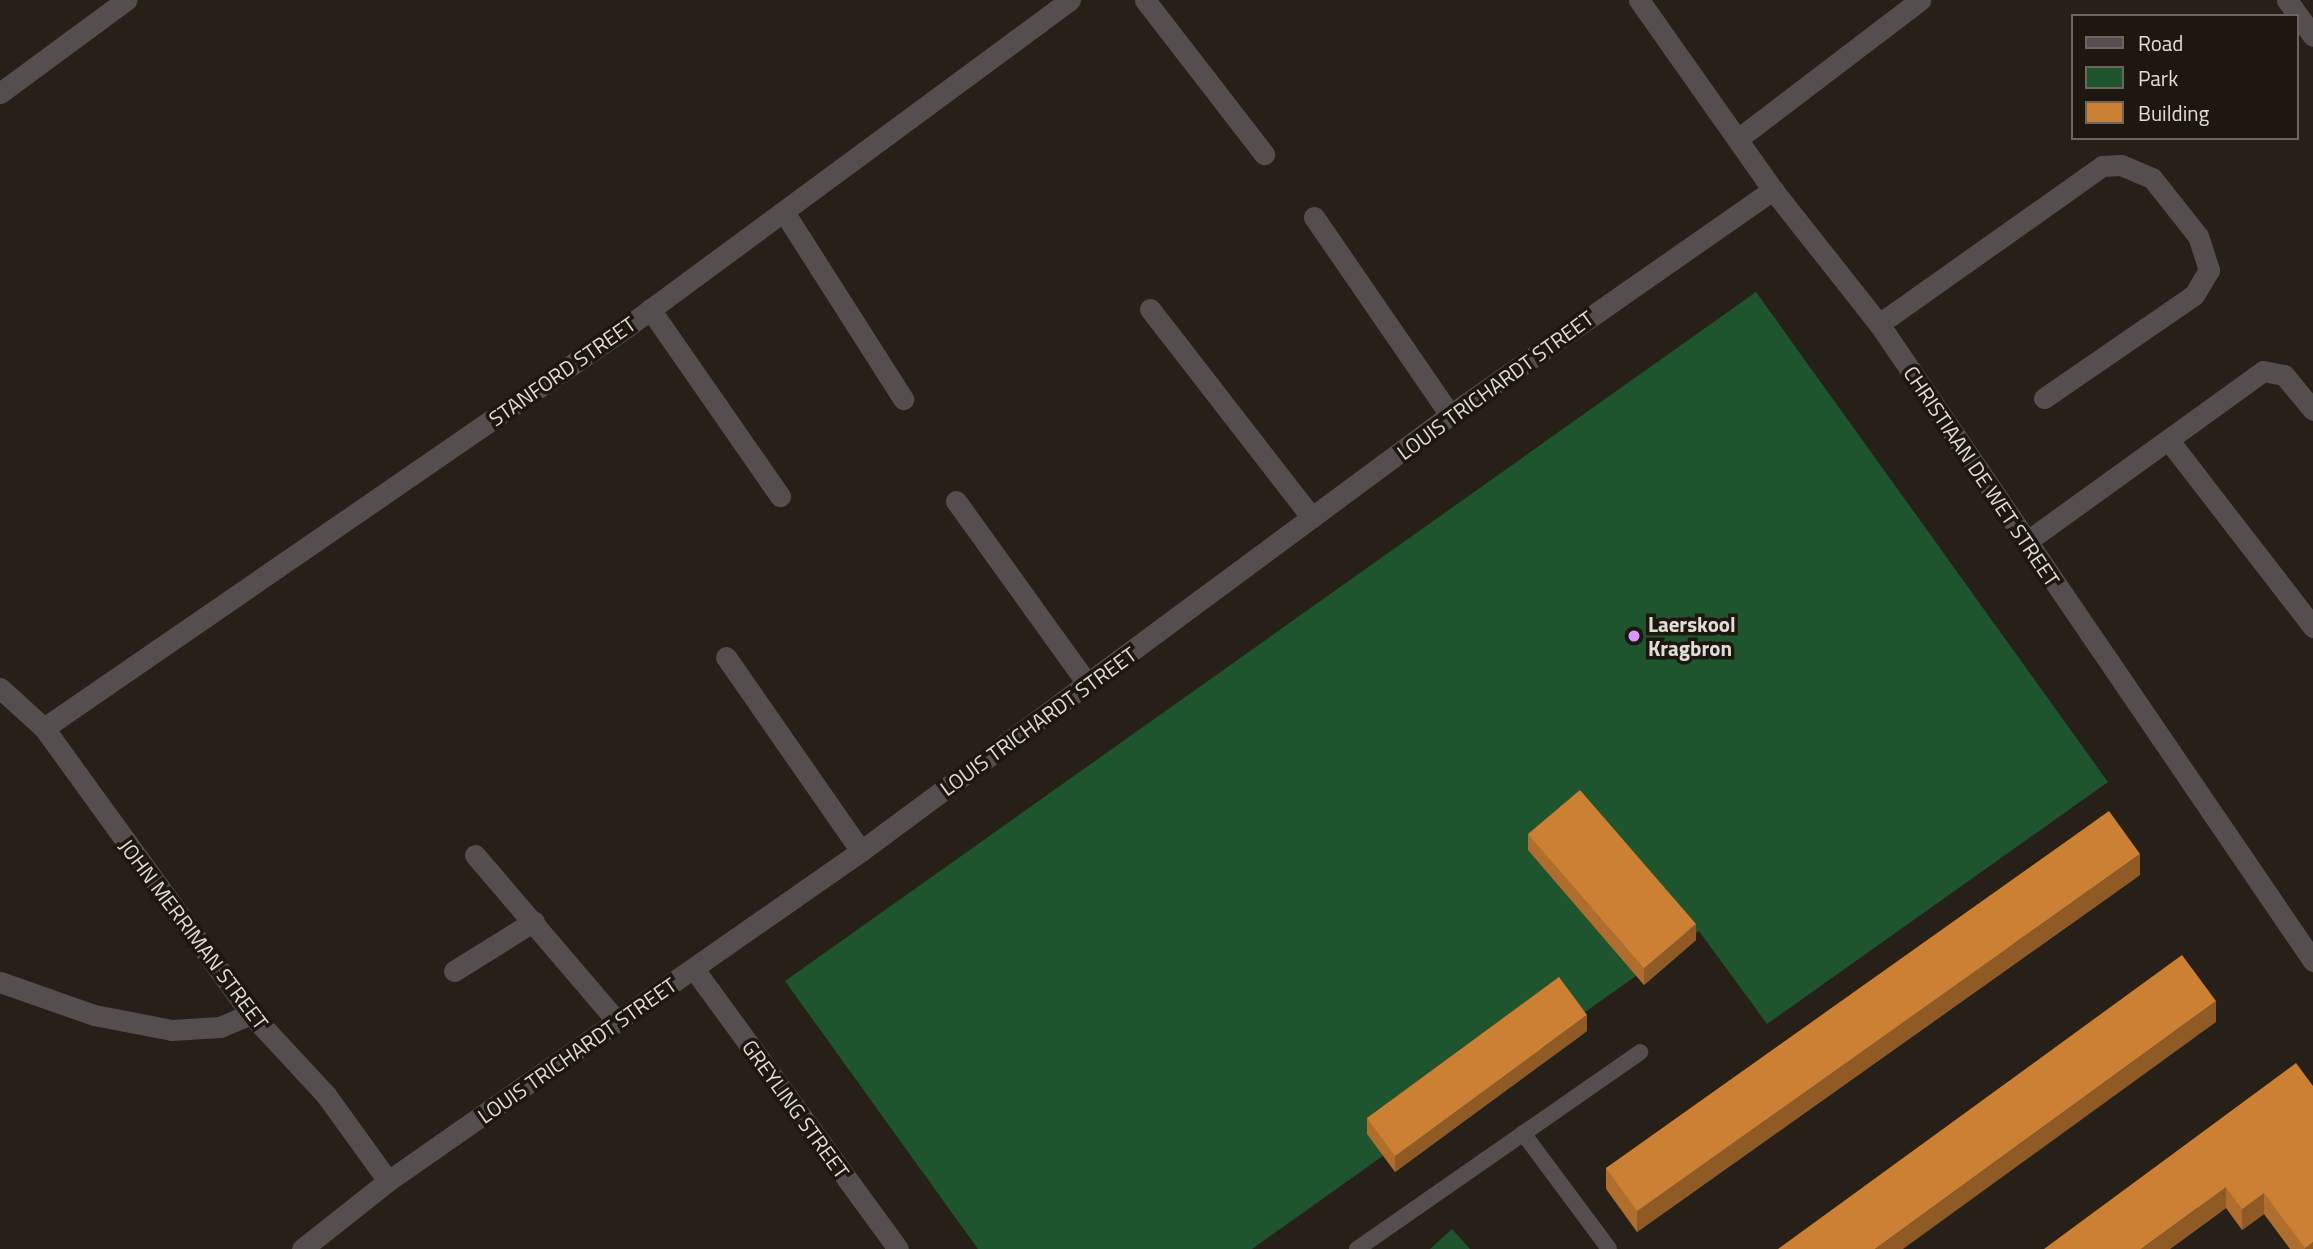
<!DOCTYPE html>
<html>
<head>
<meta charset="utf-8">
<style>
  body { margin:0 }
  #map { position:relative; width:2313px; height:1249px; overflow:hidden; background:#272018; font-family:"Titillium Web",sans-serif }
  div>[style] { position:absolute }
  .green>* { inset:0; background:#1f552e }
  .lane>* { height:16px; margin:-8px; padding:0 8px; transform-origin:8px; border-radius:8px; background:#544e4f }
  .street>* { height:21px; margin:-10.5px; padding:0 10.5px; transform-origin:10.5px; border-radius:10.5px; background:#544e4f }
  .wall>* { inset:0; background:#af6e2d }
  .shaded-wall>* { inset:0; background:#8f5a24 }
  .building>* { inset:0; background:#cc8034 }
  .dots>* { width:19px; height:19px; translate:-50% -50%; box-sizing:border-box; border:4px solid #1d170f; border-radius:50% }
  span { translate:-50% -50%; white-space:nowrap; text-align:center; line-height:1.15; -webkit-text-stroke:7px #1d170f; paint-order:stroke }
  .street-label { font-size:21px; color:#e1dcd7 }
  .poi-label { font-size:21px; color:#e1dcd7; font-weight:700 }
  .left { translate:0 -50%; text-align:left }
  .legend { position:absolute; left:2071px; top:14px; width:228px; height:126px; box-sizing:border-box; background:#1d170f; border:2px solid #6b665f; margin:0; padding:9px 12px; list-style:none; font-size:21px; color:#e1dcd7 }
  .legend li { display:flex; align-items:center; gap:14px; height:35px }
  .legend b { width:35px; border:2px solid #6b665f }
</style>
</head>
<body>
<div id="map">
  <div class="green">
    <div style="clip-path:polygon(1756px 292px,2108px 782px,1767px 1024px,1699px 931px,1252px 1249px,978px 1249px,785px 981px)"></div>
    <div style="clip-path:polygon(1452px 1229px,1470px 1249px,1430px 1249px)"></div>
  </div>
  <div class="lane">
    <div style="left:1523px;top:1133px;width:144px;rotate:53.4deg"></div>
    <div style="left:1357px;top:1249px;width:345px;rotate:-34.8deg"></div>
  </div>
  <div class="street">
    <div style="left:1145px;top:0;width:195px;rotate:52.3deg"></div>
    <div style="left:1639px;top:0;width:232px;rotate:54.8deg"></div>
    <div style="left:1773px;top:190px;width:171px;rotate:51.7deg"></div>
    <div style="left:1879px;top:324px;width:771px;rotate:55.73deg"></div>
    <div style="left:2287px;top:0;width:44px;rotate:54.2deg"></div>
    <div style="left:0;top:93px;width:157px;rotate:-36.4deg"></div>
    <div style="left:1739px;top:138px;width:228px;rotate:-37.3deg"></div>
    <div style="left:784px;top:212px;width:222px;rotate:57.5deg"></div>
    <div style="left:1314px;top:217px;width:240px;rotate:55.5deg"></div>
    <div style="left:650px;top:309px;width:228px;rotate:55.2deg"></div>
    <div style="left:1150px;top:309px;width:264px;rotate:52.2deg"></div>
    <div style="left:1879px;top:324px;width:273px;rotate:-35.3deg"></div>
    <div style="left:2102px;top:166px;width:19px;rotate:-3deg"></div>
    <div style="left:2121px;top:165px;width:34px;rotate:23deg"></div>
    <div style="left:2152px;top:178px;width:74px;rotate:51.6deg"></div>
    <div style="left:2198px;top:236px;width:36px;rotate:72deg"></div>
    <div style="left:2209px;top:270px;width:29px;rotate:121deg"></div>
    <div style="left:2194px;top:295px;width:182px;rotate:145.5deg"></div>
    <div style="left:2170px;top:442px;width:234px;rotate:52.3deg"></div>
    <div style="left:956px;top:501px;width:224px;rotate:54.3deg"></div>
    <div style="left:2026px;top:542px;width:292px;rotate:-35.8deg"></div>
    <div style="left:2263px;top:371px;width:21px;rotate:11deg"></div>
    <div style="left:2284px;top:375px;width:45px;rotate:50.4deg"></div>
    <div style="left:726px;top:657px;width:236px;rotate:55.2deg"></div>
    <div style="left:0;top:688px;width:59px;rotate:42.3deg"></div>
    <div style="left:44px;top:728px;width:353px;rotate:54.1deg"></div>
    <div style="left:251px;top:1014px;width:110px;rotate:47.2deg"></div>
    <div style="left:326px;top:1095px;width:106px;rotate:54.2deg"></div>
    <div style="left:44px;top:728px;width:709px;rotate:-34.54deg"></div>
    <div style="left:628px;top:326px;width:549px;rotate:-36.41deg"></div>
    <div style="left:475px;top:855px;width:218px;rotate:49.5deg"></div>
    <div style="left:694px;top:969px;width:346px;rotate:53.9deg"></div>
    <div style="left:454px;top:971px;width:94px;rotate:-32deg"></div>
    <div style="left:0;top:982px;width:100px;rotate:19.3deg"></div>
    <div style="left:94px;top:1015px;width:79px;rotate:10.9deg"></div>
    <div style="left:172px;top:1030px;width:48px;rotate:-3.6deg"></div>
    <div style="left:220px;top:1027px;width:34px;rotate:-23deg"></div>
    <div style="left:302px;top:1249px;width:110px;rotate:-38.3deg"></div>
    <div style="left:388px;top:1181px;width:577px;rotate:-34.9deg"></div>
    <div style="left:861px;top:851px;width:733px;rotate:-36.51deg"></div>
    <div style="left:1450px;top:415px;width:394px;rotate:-34.9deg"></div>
  </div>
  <div class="wall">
    <div style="clip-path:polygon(1528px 834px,1696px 940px,1644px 985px,1528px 850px)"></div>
    <div style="clip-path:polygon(2140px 875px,1637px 1232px,1606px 1189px,1606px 1168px)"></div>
    <div style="clip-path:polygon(1587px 1031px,1395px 1172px,1367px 1134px,1367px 1118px)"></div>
    <div style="clip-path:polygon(2296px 1063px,2313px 1249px,2290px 1249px,2264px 1214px,2242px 1230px,2226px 1208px,2170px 1249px)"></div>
  </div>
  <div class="shaded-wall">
    <div style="clip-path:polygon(2140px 854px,2140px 875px,1637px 1232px,1637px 1211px)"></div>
    <div style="clip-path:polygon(1696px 924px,1696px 940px,1644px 985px,1644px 968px)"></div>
    <div style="clip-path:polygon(2216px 1001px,2216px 1022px,1903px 1249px,1875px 1249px)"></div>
    <div style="clip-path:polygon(1587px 1015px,1587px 1031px,1395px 1172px,1395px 1156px)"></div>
    <div style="clip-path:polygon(2226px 1187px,2226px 1208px,2170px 1249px,2141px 1249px)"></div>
    <div style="clip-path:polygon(2264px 1193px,2264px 1214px,2242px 1230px,2242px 1209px)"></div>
    <div style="clip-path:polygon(2313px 1242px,2313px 1249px,2305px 1249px,2305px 1248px)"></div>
  </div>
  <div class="building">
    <div style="clip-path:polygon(1580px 790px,1696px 924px,1644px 968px,1528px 834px)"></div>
    <div style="clip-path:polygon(2109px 811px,2140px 854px,1637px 1211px,1606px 1168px)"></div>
    <div style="clip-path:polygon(2182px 955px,2216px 1001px,1875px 1249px,1778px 1249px)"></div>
    <div style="clip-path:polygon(1559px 977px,1587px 1015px,1395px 1156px,1367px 1118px)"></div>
    <div style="clip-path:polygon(2296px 1063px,2313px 1086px,2313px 1242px,2305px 1248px,2264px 1193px,2242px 1209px,2226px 1187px,2141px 1249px,2044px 1249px)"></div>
  </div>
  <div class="dots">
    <div style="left:1634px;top:636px;background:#d89af8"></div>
  </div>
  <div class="street-label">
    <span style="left:562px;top:371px;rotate:-35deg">STANFORD STREET</span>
    <span style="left:1495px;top:385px;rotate:-36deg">LOUIS TRICHARDT STREET</span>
    <span style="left:1982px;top:476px;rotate:56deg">CHRISTIAAN DE WET STREET</span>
    <span style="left:1038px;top:721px;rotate:-36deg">LOUIS TRICHARDT STREET</span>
    <span style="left:194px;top:934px;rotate:53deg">JOHN MERRIMAN STREET</span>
    <span style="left:577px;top:1050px;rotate:-35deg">LOUIS TRICHARDT STREET</span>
    <span style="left:796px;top:1109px;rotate:54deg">GREYLING STREET</span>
  </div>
  <div class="poi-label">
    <span class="left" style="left:1648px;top:636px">Laerskool<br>Kragbron</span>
  </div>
  <ul class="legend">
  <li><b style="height:9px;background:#544e4f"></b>Road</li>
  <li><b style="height:19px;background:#1f552e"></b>Park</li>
  <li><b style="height:19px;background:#cc8034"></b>Building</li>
  </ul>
</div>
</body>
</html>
